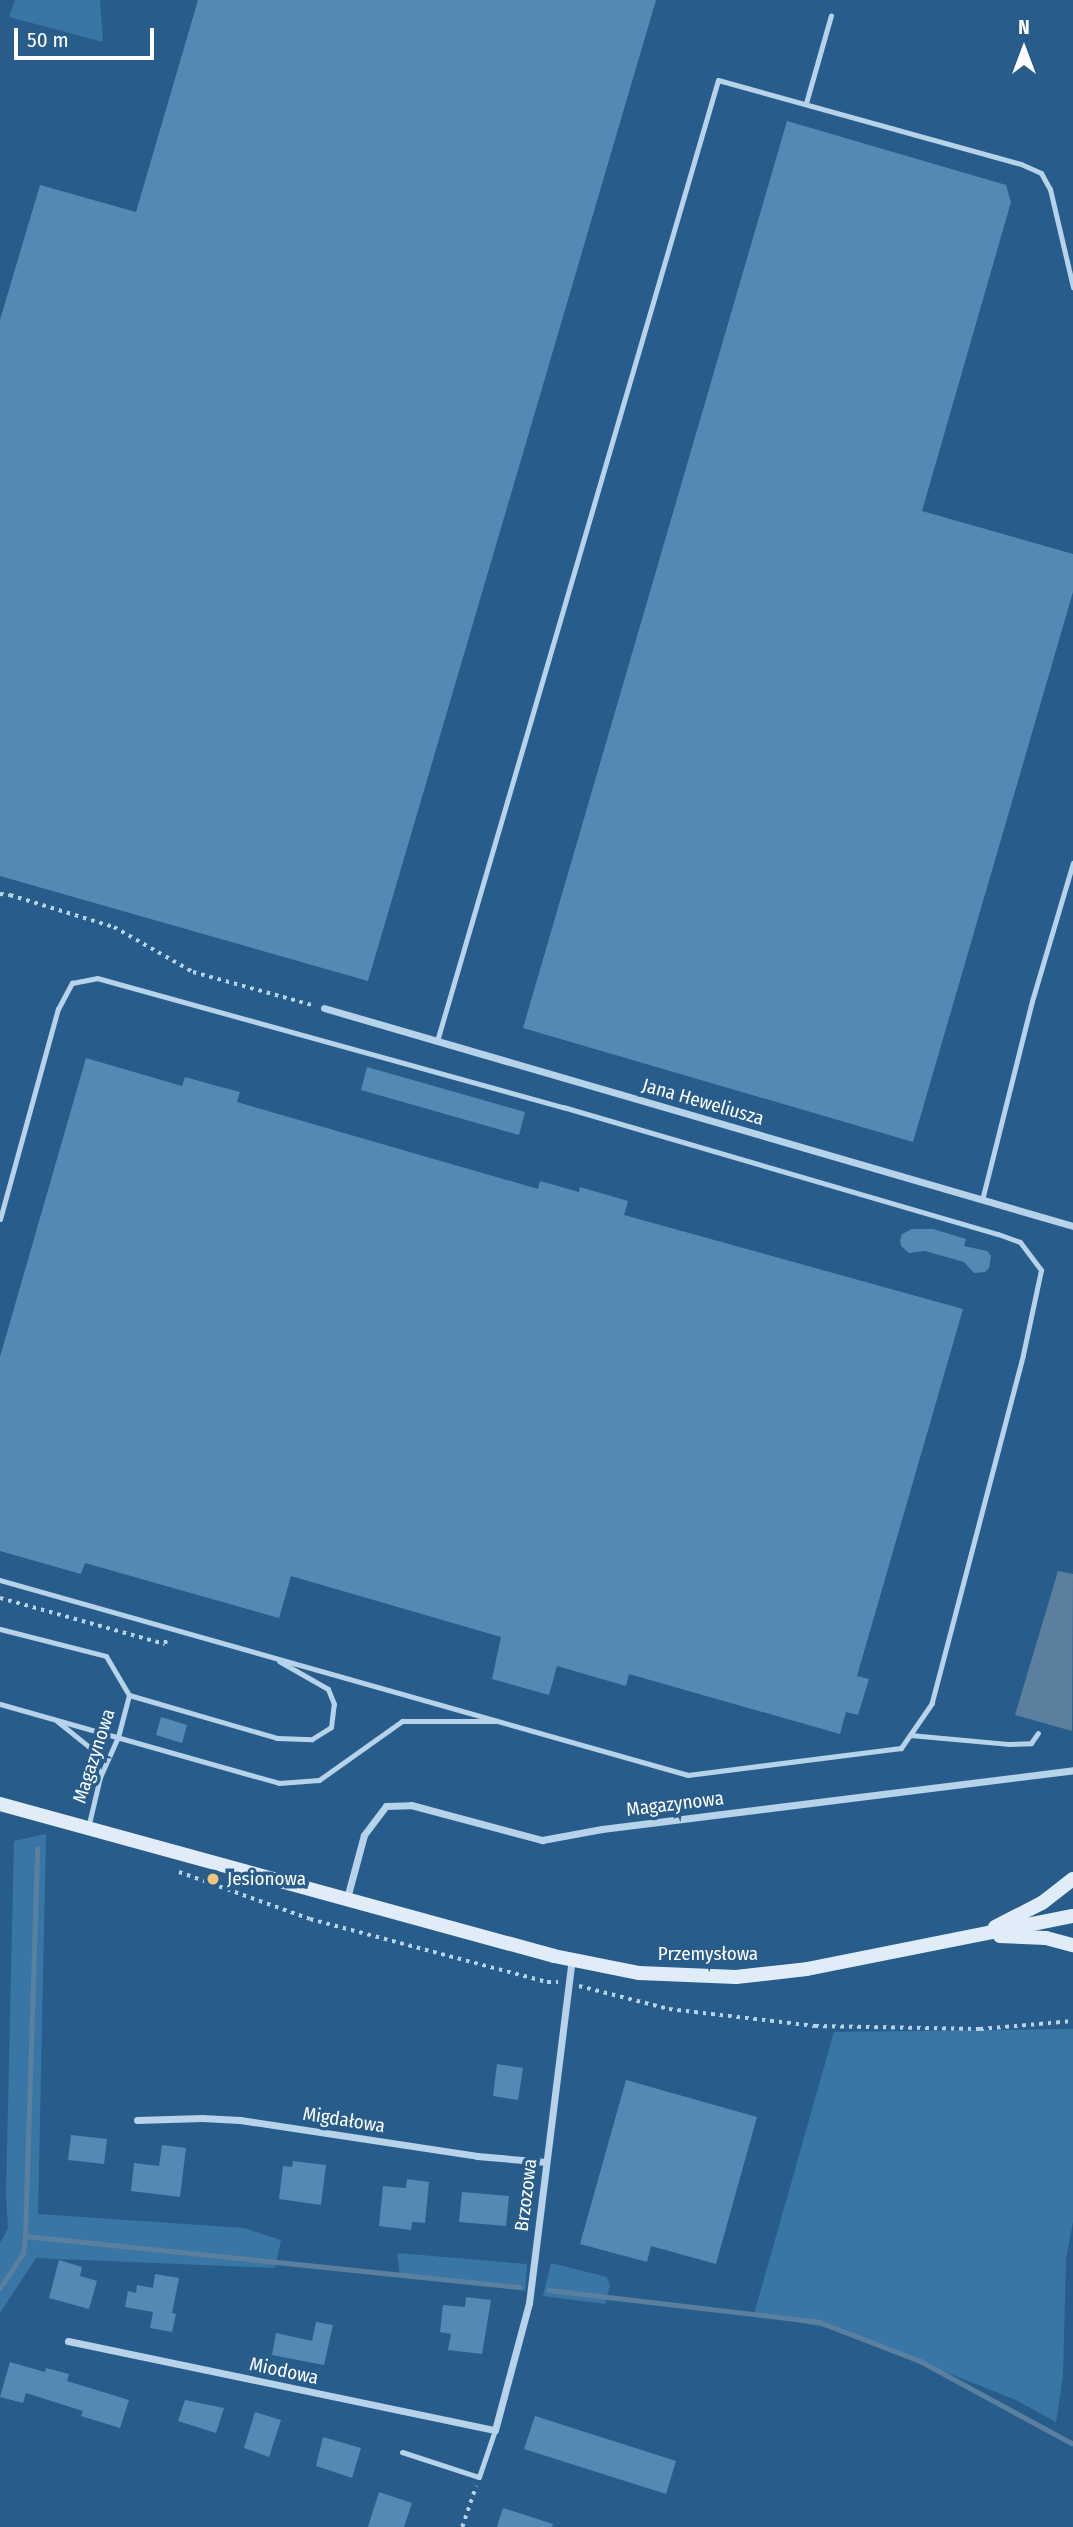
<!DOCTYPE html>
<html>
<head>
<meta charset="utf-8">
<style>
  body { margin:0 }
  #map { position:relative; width:1073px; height:2527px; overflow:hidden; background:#285d8b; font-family:"Fira Sans Condensed",sans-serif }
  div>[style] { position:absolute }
  .green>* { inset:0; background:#3976a5 }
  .water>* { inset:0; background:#5b7f9e }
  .stream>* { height:5px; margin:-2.5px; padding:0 2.5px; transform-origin:2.5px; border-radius:2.5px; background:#5b7f9e }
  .building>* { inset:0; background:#5489b3 }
  .path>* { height:3.5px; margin-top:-1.75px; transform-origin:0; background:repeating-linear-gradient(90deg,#b6d3e9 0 3.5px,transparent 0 8.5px) }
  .lane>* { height:5px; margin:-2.5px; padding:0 2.5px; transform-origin:2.5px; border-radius:2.5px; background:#b6d3e9 }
  .street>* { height:7px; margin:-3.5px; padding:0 3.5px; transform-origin:3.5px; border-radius:3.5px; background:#b6d3e9 }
  .secondary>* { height:14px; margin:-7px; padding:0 7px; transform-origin:7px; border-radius:7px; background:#e0edf8 }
  .dots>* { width:19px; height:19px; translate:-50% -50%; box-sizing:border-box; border:4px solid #285d8b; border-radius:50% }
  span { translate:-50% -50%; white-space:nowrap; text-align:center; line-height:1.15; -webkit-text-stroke:7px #285d8b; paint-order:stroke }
  .street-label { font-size:19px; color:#fff }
  .poi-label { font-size:19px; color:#fff }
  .left { translate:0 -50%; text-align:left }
  .north { position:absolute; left:989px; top:14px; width:70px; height:70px; -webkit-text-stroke:5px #285d8b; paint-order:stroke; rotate:0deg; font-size:19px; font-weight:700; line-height:28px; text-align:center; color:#fff }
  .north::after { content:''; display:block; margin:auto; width:24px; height:32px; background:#fff; clip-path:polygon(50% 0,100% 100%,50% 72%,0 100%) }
  .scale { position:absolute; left:14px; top:28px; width:140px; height:32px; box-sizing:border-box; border:4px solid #fff; border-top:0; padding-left:9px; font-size:21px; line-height:24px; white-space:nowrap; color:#fff; -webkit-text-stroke:5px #285d8b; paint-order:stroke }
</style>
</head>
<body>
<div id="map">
  <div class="green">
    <div style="clip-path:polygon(15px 0,100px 0,103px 42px,9px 17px)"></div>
    <div style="clip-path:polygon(46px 1834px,38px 2214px,244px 2228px,281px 2240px,275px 2268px,36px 2258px,0 2313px,0 2243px,8px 2228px,6px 2195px,14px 1841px)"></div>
    <div style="clip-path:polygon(1073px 2029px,1073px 2222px,1066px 2259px,1063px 2376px,1056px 2422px,1016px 2400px,839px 2330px,754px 2314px,834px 2032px)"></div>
    <div style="clip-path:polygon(397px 2253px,527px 2264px,525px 2291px,400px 2275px)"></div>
    <div style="clip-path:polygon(551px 2263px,607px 2277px,610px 2286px,605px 2304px,543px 2296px)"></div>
  </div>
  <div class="water">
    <div style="clip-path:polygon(1058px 1571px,1073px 1574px,1072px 1731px,1015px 1715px)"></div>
  </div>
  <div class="stream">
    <div style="left:25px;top:2236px;width:497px;rotate:5.9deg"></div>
    <div style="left:0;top:2288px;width:42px;rotate:-56.7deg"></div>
    <div style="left:23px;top:2253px;width:17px;rotate:-83deg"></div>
    <div style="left:25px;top:2236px;width:388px;rotate:-88.2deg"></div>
    <div style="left:548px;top:2290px;width:273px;rotate:6.7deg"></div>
    <div style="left:819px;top:2322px;width:108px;rotate:21.1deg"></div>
    <div style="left:920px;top:2361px;width:172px;rotate:28.5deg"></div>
  </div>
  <div class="building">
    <div style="clip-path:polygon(198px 0,656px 0,368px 981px,0 876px,0 320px,40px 185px,136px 212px)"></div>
    <div style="clip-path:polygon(787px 121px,1006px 185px,1011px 202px,922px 511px,1073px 554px,1073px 592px,913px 1142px,523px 1028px)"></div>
    <div style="clip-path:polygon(86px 1058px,182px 1086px,185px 1077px,217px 1086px,240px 1092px,237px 1102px,538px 1189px,540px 1181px,579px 1192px,580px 1187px,628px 1201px,624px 1215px,963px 1309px,857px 1676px,869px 1679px,858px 1715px,846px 1712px,840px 1734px,629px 1674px,626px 1686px,557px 1666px,549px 1695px,492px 1679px,501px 1637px,291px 1576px,279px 1618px,85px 1563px,81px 1574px,0 1551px,0 1357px)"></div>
    <div style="clip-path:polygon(367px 1067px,525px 1112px,519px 1135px,361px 1090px)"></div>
    <div style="clip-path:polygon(912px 1229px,933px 1229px,966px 1239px,964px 1246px,987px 1251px,991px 1256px,989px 1268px,985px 1272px,974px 1273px,964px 1262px,925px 1251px,909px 1253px,901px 1246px,900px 1240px,902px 1234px)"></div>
    <div style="clip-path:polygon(161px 1717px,187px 1725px,182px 1743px,156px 1735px)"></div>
    <div style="clip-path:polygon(497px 2064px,523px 2068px,518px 2100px,493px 2096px)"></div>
    <div style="clip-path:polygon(626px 2080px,757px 2117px,716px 2264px,651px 2246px,647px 2262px,580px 2244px)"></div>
    <div style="clip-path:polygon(71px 2135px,107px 2139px,104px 2164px,68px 2160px)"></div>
    <div style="clip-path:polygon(162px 2145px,186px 2148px,180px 2197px,131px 2191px,134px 2163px,159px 2166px)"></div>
    <div style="clip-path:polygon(293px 2161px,326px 2165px,321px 2205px,279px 2199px,283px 2166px,292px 2167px)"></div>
    <div style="clip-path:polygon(407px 2179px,429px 2182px,425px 2223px,412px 2222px,411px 2230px,379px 2226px,383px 2186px,406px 2188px)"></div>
    <div style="clip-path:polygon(462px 2192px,509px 2196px,506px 2226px,459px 2222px)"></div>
    <div style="clip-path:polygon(59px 2260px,82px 2267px,80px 2276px,97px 2281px,89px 2309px,49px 2298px)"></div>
    <div style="clip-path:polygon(155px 2274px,179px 2278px,172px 2313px,176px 2314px,172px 2332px,150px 2328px,153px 2312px,125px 2307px,128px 2291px,136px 2293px,137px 2285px,153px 2288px)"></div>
    <div style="clip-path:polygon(466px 2297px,491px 2300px,482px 2354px,448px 2350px,451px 2334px,440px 2332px,443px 2305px,465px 2307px)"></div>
    <div style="clip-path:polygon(316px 2322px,333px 2325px,324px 2365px,272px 2355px,276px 2333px,312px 2341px)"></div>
    <div style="clip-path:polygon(10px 2362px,45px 2372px,46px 2368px,69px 2374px,67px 2381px,129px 2400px,120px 2428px,81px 2416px,83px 2411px,26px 2393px,23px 2403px,0 2397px)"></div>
    <div style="clip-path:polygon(185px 2400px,224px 2408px,216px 2433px,178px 2421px)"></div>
    <div style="clip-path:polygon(255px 2412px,281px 2420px,269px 2457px,244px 2448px)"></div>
    <div style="clip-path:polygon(535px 2416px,676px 2461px,666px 2494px,524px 2449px)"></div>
    <div style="clip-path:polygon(323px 2437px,361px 2448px,352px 2478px,316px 2466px)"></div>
    <div style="clip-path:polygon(379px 2492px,412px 2503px,404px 2527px,368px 2527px)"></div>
    <div style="clip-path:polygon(503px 2508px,553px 2524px,552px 2527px,497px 2527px)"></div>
  </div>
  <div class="path">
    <div style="left:0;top:894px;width:10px;rotate:6deg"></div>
    <div style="left:10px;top:895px;width:109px;rotate:17.1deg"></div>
    <div style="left:114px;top:927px;width:91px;rotate:29.7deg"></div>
    <div style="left:193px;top:972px;width:123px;rotate:15.5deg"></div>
    <div style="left:0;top:1598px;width:171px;rotate:15.6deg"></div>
    <div style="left:165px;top:1644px;width:5px;rotate:-79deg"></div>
    <div style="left:179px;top:1872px;width:139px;rotate:19.7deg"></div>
    <div style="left:310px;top:1919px;width:245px;rotate:14.9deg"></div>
    <div style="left:547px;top:1982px;width:11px"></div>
    <div style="left:579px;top:1986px;width:93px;rotate:14.3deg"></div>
    <div style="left:669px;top:2009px;width:147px;rotate:6.6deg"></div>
    <div style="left:815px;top:2026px;width:165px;rotate:1deg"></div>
    <div style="left:980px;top:2029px;width:93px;rotate:-4.9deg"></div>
    <div style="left:462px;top:2527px;width:43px;rotate:-71.1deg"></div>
  </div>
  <div class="lane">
    <div style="left:806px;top:103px;width:91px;rotate:-74.1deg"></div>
    <div style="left:437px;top:1041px;width:1001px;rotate:-73.7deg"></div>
    <div style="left:718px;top:80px;width:314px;rotate:15.5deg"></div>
    <div style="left:1021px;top:164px;width:22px;rotate:24deg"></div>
    <div style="left:1041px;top:173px;width:18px;rotate:61deg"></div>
    <div style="left:1050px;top:189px;width:101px;rotate:76.8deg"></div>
    <div style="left:982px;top:1200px;width:205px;rotate:-75.9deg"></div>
    <div style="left:1032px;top:1001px;width:144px;rotate:-73.5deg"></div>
    <div style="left:0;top:1219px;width:218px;rotate:-74.6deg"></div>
    <div style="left:58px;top:1009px;width:30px;rotate:-62deg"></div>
    <div style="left:72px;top:983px;width:25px;rotate:-11deg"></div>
    <div style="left:97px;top:978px;width:484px;rotate:15.5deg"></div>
    <div style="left:563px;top:1107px;width:453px;rotate:16.3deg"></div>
    <div style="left:998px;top:1234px;width:23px;rotate:20deg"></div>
    <div style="left:1020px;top:1242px;width:35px;rotate:53deg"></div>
    <div style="left:1041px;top:1270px;width:87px;rotate:102deg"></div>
    <div style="left:1023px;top:1355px;width:360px;rotate:104.7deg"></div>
    <div style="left:932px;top:1703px;width:55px;rotate:124.6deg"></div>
    <div style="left:901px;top:1748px;width:215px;rotate:172.8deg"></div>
    <div style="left:688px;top:1775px;width:715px;rotate:-164.18deg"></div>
    <div style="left:0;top:1629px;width:109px;rotate:14.3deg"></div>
    <div style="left:106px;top:1656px;width:45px;rotate:59.5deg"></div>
    <div style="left:129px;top:1695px;width:154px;rotate:16.2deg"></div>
    <div style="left:277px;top:1738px;width:35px;rotate:2deg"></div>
    <div style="left:312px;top:1739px;width:22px;rotate:-32deg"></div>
    <div style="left:331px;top:1727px;width:23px;rotate:-83deg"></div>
    <div style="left:334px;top:1704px;width:16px;rotate:-112deg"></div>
    <div style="left:328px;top:1689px;width:56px;rotate:-150.3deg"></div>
    <div style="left:0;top:1704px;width:290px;rotate:15.8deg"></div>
    <div style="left:279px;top:1783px;width:40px;rotate:-4.3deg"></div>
    <div style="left:319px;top:1780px;width:102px;rotate:-35.4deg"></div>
    <div style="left:402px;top:1721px;width:93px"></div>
    <div style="left:57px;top:1721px;width:46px;rotate:38.9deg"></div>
    <div style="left:93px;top:1750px;width:28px;rotate:75deg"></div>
    <div style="left:910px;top:1735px;width:98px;rotate:5.2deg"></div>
    <div style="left:1008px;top:1744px;width:23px;rotate:-2deg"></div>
    <div style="left:1031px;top:1743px;width:12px;rotate:-55deg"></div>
    <div style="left:88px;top:1828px;width:52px;rotate:-76.8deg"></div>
    <div style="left:100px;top:1777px;width:44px;rotate:-65.8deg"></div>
    <div style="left:118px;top:1737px;width:43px;rotate:-75.3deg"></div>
    <div style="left:402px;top:2452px;width:81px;rotate:18deg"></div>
    <div style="left:479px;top:2477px;width:50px;rotate:-71.2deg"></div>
  </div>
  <div class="street">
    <div style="left:324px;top:1008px;width:780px;rotate:16.23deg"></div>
    <div style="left:347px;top:1898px;width:65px;rotate:-74.9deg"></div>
    <div style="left:364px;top:1835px;width:36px;rotate:-53deg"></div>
    <div style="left:386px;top:1806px;width:25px;rotate:-2deg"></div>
    <div style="left:411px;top:1805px;width:136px;rotate:15deg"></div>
    <div style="left:542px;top:1840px;width:61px;rotate:-10.4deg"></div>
    <div style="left:602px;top:1829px;width:475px;rotate:-7.1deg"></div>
    <div style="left:137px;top:2120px;width:65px;rotate:-1.8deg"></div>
    <div style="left:202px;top:2118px;width:38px;rotate:3deg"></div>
    <div style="left:240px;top:2120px;width:240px;rotate:8.6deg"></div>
    <div style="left:477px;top:2156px;width:69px;rotate:5deg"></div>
    <div style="left:68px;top:2341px;width:436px;rotate:11.8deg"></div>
    <div style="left:495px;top:2430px;width:131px;rotate:-75deg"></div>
    <div style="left:529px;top:2303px;width:346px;rotate:-82.9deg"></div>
  </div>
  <div class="secondary">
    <div style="left:0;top:1804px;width:574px;rotate:15.34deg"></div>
    <div style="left:554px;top:1956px;width:87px;rotate:11.3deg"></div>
    <div style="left:639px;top:1973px;width:97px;rotate:2.4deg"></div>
    <div style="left:736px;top:1977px;width:71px;rotate:-6.4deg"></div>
    <div style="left:807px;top:1969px;width:271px;rotate:-11.3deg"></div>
    <div style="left:995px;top:1927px;width:53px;rotate:-27.1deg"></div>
    <div style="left:1042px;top:1903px;width:39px;rotate:-38deg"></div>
    <div style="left:1000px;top:1936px;width:46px;rotate:2.5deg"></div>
    <div style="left:1046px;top:1938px;width:28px;rotate:15deg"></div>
  </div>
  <div class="dots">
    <div style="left:213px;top:1879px;background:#f1c37c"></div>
  </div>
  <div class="street-label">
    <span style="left:703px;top:1102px;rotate:16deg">Jana Heweliusza</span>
    <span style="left:94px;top:1756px;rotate:-72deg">Magazynowa</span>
    <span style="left:675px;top:1804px;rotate:-7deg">Magazynowa</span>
    <span style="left:708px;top:1954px">Przemysłowa</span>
    <span style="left:344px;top:2120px;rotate:9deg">Migdałowa</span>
    <span style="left:526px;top:2195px;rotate:-83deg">Brzozowa</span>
    <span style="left:284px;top:2371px;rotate:12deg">Miodowa</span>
  </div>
  <div class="poi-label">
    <span class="left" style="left:227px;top:1879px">Jesionowa</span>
  </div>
  <div class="north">N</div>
  <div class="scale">50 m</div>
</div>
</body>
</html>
